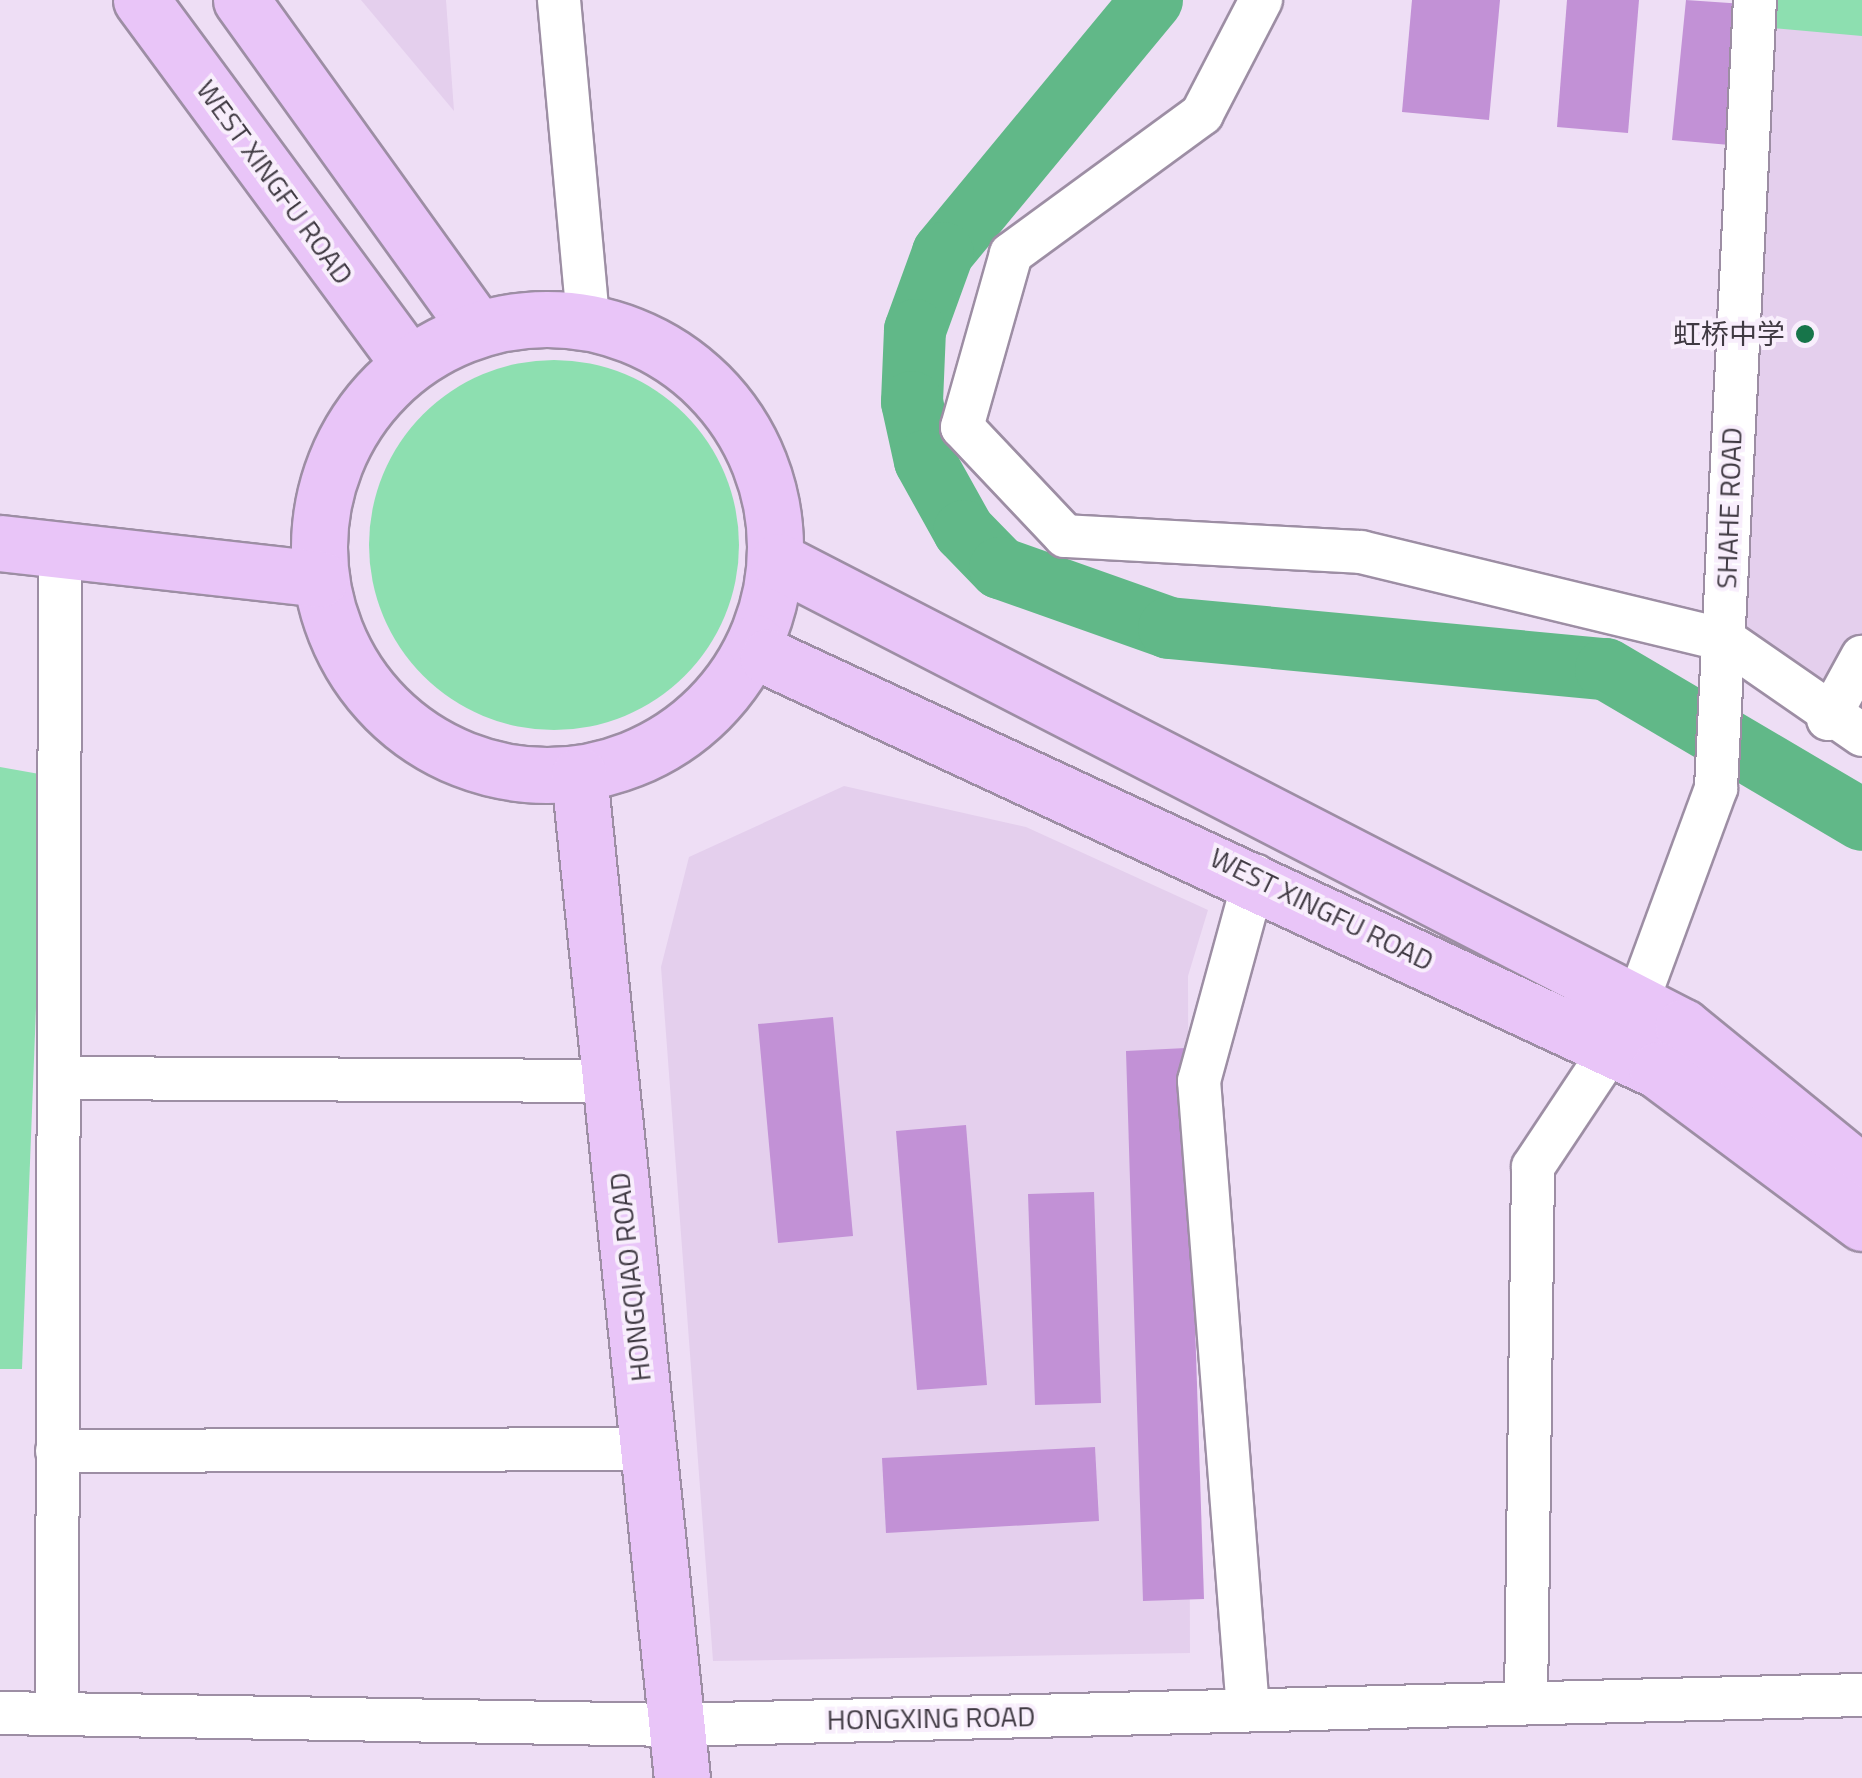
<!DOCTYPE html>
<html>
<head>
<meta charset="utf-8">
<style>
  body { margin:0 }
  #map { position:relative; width:1862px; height:1778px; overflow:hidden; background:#eedef5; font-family:"Titillium Web","Noto Sans SC",sans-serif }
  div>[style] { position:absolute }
  .built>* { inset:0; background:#e4cfed }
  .green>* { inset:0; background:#8ddfb0 }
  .round { border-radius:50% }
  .river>* { height:62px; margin:-31px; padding:0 31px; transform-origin:31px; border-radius:31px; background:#61b888 }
  .building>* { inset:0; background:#c291d6 }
  .roads { filter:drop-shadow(2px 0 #9d8ea4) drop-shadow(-2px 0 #9d8ea4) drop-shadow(0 2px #9d8ea4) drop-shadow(0 -2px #9d8ea4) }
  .minor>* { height:42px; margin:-21px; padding:0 21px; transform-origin:21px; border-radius:21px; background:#fff }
  .major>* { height:55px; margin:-27.5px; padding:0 27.5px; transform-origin:27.5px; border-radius:27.5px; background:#e9c5f8 }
  .major>.ring { margin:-27.5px; padding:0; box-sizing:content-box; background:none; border:55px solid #e9c5f8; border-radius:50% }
  .dots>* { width:28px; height:28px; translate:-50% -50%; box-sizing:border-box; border:5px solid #f8eefc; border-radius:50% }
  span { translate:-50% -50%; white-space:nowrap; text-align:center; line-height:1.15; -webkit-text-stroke:8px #f8eefc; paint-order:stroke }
  .street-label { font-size:28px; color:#403a43 }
  .poi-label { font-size:28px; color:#403a43 }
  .right { translate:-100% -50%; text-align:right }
</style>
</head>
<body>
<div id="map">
  <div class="built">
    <div style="clip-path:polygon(361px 0,446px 0,454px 111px)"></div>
    <div style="clip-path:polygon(1774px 0,1862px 0,1862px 735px,1725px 640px)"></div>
    <div style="clip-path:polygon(844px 786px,1026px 827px,1208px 910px,1188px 976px,1190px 1653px,713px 1661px,661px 967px,689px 857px)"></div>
  </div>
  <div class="green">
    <div style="clip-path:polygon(1774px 0,1862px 0,1862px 36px,1772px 28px)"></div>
    <div class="round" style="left:369px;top:360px;width:370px;height:370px"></div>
    <div style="clip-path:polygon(0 767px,45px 775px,22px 1369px,0 1369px)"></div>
  </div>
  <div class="river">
    <div style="left:1152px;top:0;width:328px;rotate:129.6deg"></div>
    <div style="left:943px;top:253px;width:82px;rotate:110deg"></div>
    <div style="left:915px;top:330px;width:72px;rotate:92.4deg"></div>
    <div style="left:912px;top:402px;width:60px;rotate:77.6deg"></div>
    <div style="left:925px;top:461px;width:80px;rotate:60.9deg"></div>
    <div style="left:964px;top:531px;width:52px;rotate:45.8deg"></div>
    <div style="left:1000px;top:568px;width:179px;rotate:19.5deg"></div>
    <div style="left:1169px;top:628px;width:439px;rotate:5.4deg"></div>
    <div style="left:1606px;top:669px;width:297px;rotate:30.5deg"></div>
  </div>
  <div class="building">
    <div style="clip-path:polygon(1412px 0,1500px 0,1489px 120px,1402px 112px)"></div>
    <div style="clip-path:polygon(1567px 0,1639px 0,1628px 133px,1557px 127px)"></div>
    <div style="clip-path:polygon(1686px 0,1744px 4px,1730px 145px,1672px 140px)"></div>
    <div style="clip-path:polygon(833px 1017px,853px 1236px,778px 1243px,758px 1024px)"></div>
    <div style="clip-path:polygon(1186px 1048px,1204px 1599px,1143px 1601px,1126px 1051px)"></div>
    <div style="clip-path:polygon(966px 1125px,987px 1385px,917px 1390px,896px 1131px)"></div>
    <div style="clip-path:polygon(1094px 1192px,1101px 1403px,1035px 1405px,1028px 1194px)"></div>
    <div style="clip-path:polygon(1095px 1447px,1099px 1521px,886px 1533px,882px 1458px)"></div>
  </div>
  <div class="roads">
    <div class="minor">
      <div style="left:559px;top:0;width:322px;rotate:84.8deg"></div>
      <div style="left:1261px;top:0;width:128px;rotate:117.4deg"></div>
      <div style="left:1202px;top:114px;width:237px;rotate:143.8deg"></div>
      <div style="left:1011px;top:254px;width:180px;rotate:105.8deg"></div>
      <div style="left:962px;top:427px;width:150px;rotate:46.6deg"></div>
      <div style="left:1065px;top:536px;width:296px;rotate:3.1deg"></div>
      <div style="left:1361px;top:552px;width:374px;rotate:13.6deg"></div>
      <div style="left:1725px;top:640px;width:167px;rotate:34.7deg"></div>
      <div style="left:1828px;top:719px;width:71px;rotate:-61.3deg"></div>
      <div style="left:1637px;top:1003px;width:229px;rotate:-69.8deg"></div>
      <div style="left:1716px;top:788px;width:789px;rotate:-87.17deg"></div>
      <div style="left:59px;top:1078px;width:551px;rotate:0.31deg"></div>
      <div style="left:57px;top:1451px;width:591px;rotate:-0.19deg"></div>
      <div style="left:1526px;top:1703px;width:536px;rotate:-89.25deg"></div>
      <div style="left:1533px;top:1167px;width:143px;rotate:-56.4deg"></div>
      <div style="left:1248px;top:1710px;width:631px;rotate:-94.45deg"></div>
      <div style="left:1199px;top:1081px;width:213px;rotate:-74.7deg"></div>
      <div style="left:0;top:1713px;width:676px;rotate:1.02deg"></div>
      <div style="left:676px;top:1725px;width:1186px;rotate:-1.45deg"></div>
      <div style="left:57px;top:1714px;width:1164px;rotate:-89.85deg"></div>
    </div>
    <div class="major">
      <div style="left:141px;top:0;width:452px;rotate:53.6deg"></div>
      <div style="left:241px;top:0;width:405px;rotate:54.3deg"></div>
      <div class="ring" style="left:319px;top:319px;width:401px;height:401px"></div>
      <div style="left:0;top:543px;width:322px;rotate:6.4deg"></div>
      <div style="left:778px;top:561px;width:1018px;rotate:27.24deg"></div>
      <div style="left:1683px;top:1027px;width:231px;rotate:39.2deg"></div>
      <div style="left:755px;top:642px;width:20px;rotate:49deg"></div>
      <div style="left:768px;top:657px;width:980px;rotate:24.92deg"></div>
      <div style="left:1657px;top:1070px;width:256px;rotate:36.7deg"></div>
      <div style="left:579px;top:775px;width:1008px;rotate:84.14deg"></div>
    </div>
  </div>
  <div class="dots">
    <div style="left:1805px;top:334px;background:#17754a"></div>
  </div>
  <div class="street-label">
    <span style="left:275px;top:182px;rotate:54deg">WEST XINGFU ROAD</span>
    <span style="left:1729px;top:508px;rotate:-88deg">SHAHE ROAD</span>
    <span style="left:1322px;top:909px;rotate:26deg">WEST XINGFU ROAD</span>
    <span style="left:630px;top:1277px;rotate:-96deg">HONGQIAO ROAD</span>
    <span style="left:931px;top:1718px;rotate:-1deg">HONGXING ROAD</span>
  </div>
  <div class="poi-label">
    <span class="right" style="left:1785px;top:334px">虹桥中学</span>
  </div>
</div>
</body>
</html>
